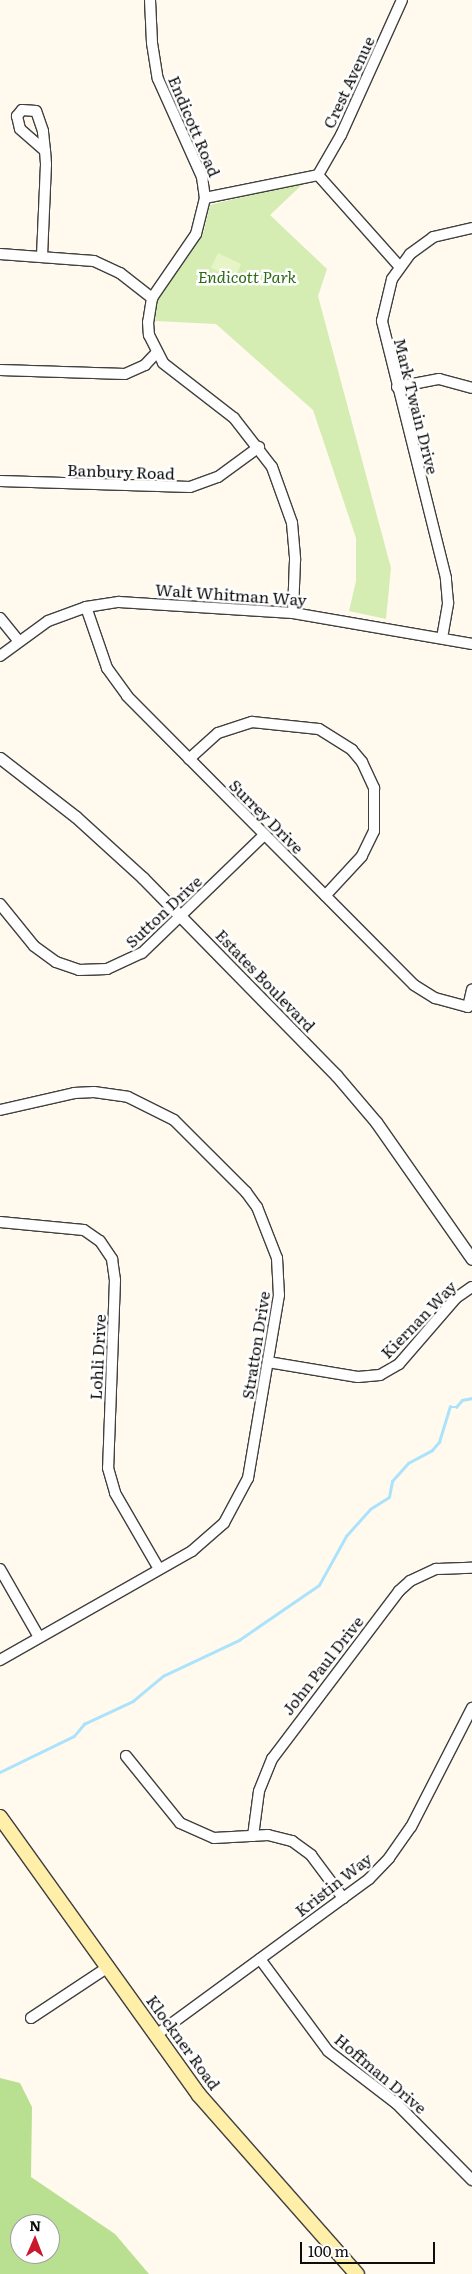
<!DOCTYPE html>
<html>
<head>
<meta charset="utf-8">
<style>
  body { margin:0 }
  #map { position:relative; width:472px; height:2274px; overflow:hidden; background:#fffaed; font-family:Literata,serif }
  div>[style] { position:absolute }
  .green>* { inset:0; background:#d5edb3 }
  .forest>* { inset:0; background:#b9e090 }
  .pitch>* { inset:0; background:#e7f4c5 }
  .stream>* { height:2.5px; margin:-1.25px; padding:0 1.25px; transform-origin:1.25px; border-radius:1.25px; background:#ace3fc }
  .roads { filter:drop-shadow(1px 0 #404040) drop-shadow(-1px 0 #404040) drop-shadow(0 1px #404040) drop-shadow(0 -1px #404040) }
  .minor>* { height:10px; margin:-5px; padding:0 5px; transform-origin:5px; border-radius:5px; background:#fff }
  .tertiary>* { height:11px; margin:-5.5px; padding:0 5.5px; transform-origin:5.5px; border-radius:5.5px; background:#fff }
  .secondary>* { height:14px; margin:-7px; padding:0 7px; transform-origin:7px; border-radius:7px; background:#ffefa8 }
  span { translate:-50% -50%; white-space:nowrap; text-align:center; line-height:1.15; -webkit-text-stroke:5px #fff; paint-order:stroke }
  .street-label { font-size:16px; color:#0d0d0d }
  .park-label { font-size:16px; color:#2e6b17; font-style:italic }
  .north { position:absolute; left:10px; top:2214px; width:50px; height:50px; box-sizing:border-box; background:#fff; border:1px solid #9e9e9e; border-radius:50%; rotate:1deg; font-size:14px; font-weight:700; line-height:20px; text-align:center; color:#0d0d0d }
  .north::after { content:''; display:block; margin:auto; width:18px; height:22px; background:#ca182c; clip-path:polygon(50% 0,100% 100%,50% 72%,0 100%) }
  .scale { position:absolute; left:300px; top:2242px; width:135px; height:22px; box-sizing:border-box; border:2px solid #0d0d0d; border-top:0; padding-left:6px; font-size:15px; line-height:18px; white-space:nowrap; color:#0d0d0d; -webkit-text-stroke:4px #fff; paint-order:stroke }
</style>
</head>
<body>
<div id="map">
  <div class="green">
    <div style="clip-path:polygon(306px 181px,270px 215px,327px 269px,318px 296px,391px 568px,386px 619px,349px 611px,356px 581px,356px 538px,313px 410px,216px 324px,155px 321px,158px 297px,203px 234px,210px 205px)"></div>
  </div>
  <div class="forest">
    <div style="clip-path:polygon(evenodd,0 2078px,20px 2083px,32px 2107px,31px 2177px,115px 2234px,149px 2274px,0 2274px,0 2078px,20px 2224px,50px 2224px,50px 2254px,20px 2254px,20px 2224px)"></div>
  </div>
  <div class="pitch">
    <div style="clip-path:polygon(218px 253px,241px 264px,235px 278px,211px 268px)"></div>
  </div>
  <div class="stream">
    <div style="left:0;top:1772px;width:82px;rotate:-25.9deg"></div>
    <div style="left:74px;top:1736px;width:16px;rotate:-50deg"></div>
    <div style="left:84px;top:1724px;width:54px;rotate:-25.1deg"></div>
    <div style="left:133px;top:1701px;width:39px;rotate:-40deg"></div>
    <div style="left:163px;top:1676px;width:84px;rotate:-25.3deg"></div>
    <div style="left:239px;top:1640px;width:97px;rotate:-34.5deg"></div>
    <div style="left:319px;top:1585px;width:56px;rotate:-61.1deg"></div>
    <div style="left:346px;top:1536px;width:36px;rotate:-48deg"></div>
    <div style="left:370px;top:1509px;width:22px;rotate:-32deg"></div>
    <div style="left:389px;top:1497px;width:16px;rotate:-79deg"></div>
    <div style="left:392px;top:1481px;width:24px;rotate:-48deg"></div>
    <div style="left:408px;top:1463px;width:27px;rotate:-28deg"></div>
    <div style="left:432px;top:1450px;width:11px;rotate:-49deg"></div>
    <div style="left:439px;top:1442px;width:37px;rotate:-73deg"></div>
    <div style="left:450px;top:1407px;width:6px"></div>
    <div style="left:456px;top:1407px;width:9px;rotate:-49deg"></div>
    <div style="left:462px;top:1400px;width:10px;rotate:-11deg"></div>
  </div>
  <div class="roads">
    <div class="minor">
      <div style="left:150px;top:0;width:43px;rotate:87.3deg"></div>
      <div style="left:152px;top:43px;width:36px;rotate:81deg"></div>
      <div style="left:158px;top:79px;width:107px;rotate:65.8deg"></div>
      <div style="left:202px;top:177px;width:21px;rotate:82deg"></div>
      <div style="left:205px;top:198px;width:37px;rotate:104deg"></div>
      <div style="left:196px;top:234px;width:78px;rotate:124.5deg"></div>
      <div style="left:152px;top:298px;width:24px;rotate:99deg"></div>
      <div style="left:148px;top:322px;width:13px;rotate:86deg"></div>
      <div style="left:149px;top:335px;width:31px;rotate:63deg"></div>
      <div style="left:163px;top:363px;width:90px;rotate:37.8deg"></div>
      <div style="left:234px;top:418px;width:62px;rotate:52.2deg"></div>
      <div style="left:272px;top:467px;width:59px;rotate:70.3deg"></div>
      <div style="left:292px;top:523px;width:37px;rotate:85deg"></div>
      <div style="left:295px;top:560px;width:53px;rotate:92.2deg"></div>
      <div style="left:318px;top:175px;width:46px;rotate:-60.1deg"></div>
      <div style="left:341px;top:135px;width:148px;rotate:-65.7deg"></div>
      <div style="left:205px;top:198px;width:115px;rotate:-11.5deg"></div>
      <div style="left:318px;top:175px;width:122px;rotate:48.3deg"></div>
      <div style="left:0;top:254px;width:94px;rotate:4.3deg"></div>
      <div style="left:94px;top:261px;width:29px;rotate:25deg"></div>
      <div style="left:120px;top:273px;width:41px;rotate:38deg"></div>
      <div style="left:42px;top:256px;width:92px;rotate:-87.5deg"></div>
      <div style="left:46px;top:164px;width:13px;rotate:-94deg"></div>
      <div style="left:45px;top:151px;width:20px;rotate:-96deg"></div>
      <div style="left:43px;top:131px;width:21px;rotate:-109deg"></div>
      <div style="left:36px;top:111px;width:14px;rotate:-176deg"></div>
      <div style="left:22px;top:110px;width:8px;rotate:130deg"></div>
      <div style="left:17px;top:116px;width:13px;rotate:77deg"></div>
      <div style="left:20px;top:129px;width:33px;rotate:41deg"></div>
      <div style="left:0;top:370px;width:125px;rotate:1.8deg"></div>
      <div style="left:125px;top:374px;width:22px;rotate:-24deg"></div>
      <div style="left:145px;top:365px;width:16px;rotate:-47deg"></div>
      <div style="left:397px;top:387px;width:43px;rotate:-10.8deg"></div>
      <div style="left:439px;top:379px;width:34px;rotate:15deg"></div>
      <div style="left:0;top:481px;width:190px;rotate:1.8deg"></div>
      <div style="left:190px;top:487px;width:30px;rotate:-20deg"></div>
      <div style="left:218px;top:477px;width:51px;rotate:-36.2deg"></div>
      <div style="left:86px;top:607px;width:65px;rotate:71deg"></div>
      <div style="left:107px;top:668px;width:34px;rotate:54deg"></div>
      <div style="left:127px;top:696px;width:407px;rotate:45.2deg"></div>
      <div style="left:414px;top:985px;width:25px;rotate:32deg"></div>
      <div style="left:435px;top:998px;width:34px;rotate:15deg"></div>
      <div style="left:468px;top:1007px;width:18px;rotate:-77deg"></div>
      <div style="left:0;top:618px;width:28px;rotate:51deg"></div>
      <div style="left:442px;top:638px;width:36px;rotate:-80deg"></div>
      <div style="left:448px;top:603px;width:25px;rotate:-95deg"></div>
      <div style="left:446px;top:578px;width:265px;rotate:-104deg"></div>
      <div style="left:382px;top:321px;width:43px;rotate:-76.6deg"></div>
      <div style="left:392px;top:279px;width:31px;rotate:-54deg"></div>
      <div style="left:410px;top:254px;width:29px;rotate:-36deg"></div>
      <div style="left:433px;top:237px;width:40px;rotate:-13deg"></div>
      <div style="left:0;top:656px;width:59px;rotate:-36.1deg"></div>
      <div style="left:48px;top:621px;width:40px;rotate:-20.2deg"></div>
      <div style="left:86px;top:607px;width:33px;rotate:-9deg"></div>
      <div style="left:119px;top:602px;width:174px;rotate:3.6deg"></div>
      <div style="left:293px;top:613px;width:182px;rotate:9.8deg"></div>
      <div style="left:189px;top:759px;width:39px;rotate:-42deg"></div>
      <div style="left:218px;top:733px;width:36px;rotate:-18deg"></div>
      <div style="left:252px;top:722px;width:67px;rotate:6deg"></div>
      <div style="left:319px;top:729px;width:39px;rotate:32deg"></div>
      <div style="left:352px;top:750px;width:16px;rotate:50deg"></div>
      <div style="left:362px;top:762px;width:29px;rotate:65deg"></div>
      <div style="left:374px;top:788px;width:43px;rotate:90deg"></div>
      <div style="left:374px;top:831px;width:28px;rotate:116deg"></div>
      <div style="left:362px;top:856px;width:54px;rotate:132.8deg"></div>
      <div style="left:0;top:904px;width:54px;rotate:51deg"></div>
      <div style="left:34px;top:946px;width:27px;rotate:36deg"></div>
      <div style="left:56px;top:962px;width:24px;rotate:19deg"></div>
      <div style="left:79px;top:970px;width:28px;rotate:-2deg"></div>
      <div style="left:107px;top:969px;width:38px;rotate:-25deg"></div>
      <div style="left:142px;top:953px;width:170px;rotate:-44deg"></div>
      <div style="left:0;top:1110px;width:76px;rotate:-12.9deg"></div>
      <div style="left:74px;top:1093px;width:20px;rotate:-3deg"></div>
      <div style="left:94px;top:1092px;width:34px;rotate:8deg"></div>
      <div style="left:128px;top:1097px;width:51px;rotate:26.6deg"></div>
      <div style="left:174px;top:1120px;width:102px;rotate:45deg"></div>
      <div style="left:246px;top:1192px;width:19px;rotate:54deg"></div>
      <div style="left:257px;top:1207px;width:55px;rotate:68.6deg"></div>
      <div style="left:277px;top:1258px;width:37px;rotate:87deg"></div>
      <div style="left:279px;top:1295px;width:186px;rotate:99.6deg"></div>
      <div style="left:248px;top:1478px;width:51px;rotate:118.1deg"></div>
      <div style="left:224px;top:1523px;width:43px;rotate:138.8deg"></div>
      <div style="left:192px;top:1551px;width:221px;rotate:150.4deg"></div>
      <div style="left:0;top:1222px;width:84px;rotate:5.4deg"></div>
      <div style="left:84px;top:1230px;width:19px;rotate:35deg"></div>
      <div style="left:100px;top:1241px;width:22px;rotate:56deg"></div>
      <div style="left:112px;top:1259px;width:21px;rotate:82deg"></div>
      <div style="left:115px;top:1280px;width:188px;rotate:92.1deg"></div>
      <div style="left:108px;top:1468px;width:26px;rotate:74deg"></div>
      <div style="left:115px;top:1493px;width:88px;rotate:59.9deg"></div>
      <div style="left:268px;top:1362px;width:91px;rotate:9.5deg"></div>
      <div style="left:358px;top:1377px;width:22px;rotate:-5deg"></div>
      <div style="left:380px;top:1375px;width:22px;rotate:-30deg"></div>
      <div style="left:399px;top:1364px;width:87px;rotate:-49.2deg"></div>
      <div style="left:456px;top:1298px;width:19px;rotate:-35deg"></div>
      <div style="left:0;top:1569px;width:78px;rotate:60.2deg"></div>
      <div style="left:126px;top:1756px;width:86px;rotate:51.1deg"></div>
      <div style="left:180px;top:1823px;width:37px;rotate:24deg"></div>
      <div style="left:214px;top:1838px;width:54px;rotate:-3.2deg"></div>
      <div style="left:268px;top:1835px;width:25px;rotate:14deg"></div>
      <div style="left:292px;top:1841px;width:24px;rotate:36deg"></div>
      <div style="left:311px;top:1855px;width:54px;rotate:53.3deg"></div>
      <div style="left:253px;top:1836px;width:45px;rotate:-82.4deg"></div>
      <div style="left:259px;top:1791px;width:35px;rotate:-68deg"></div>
      <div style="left:272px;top:1759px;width:211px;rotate:-52.9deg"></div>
      <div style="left:399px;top:1591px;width:15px;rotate:-42deg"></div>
      <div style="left:410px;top:1581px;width:29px;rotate:-25deg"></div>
      <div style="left:436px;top:1569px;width:36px;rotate:-2deg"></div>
      <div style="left:260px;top:1959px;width:114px;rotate:53.5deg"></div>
      <div style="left:328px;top:2051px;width:87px;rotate:37.5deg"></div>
      <div style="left:397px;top:2104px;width:107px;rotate:45.4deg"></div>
      <div style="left:31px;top:2018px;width:92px;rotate:-33.5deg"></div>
      <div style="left:156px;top:2035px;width:264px;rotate:-36.2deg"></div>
      <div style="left:369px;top:1879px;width:29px;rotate:-46deg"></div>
      <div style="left:389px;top:1858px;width:38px;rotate:-55deg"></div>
      <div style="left:411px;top:1827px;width:134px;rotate:-62.9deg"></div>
    </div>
    <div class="tertiary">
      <div style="left:0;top:758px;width:96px;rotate:37.8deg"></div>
      <div style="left:76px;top:817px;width:91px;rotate:42.3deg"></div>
      <div style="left:143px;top:878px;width:276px;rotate:45.6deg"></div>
      <div style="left:336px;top:1075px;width:62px;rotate:49.6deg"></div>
      <div style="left:376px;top:1122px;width:167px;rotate:55deg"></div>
    </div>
    <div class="secondary">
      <div style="left:0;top:1817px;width:342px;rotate:54.4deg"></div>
      <div style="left:199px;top:2095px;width:239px;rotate:48.6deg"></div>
    </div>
  </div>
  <div class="street-label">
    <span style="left:348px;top:82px;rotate:-65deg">Crest Avenue</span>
    <span style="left:195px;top:126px;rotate:67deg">Endicott Road</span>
    <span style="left:417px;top:406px;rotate:76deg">Mark Twain Drive</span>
    <span style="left:121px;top:471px;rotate:2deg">Banbury Road</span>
    <span style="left:231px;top:594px;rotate:4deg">Walt Whitman Way</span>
    <span style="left:267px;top:816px;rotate:45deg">Surrey Drive</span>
    <span style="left:163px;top:911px;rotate:-43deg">Sutton Drive</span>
    <span style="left:266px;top:980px;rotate:46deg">Estates Boulevard</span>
    <span style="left:418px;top:1319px;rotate:-46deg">Kiernan Way</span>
    <span style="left:255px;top:1345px;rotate:-81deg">Stratton Drive</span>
    <span style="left:97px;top:1357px;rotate:-87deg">Lohli Drive</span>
    <span style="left:322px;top:1665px;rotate:-52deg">John Paul Drive</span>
    <span style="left:333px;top:1884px;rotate:-38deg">Kristin Way</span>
    <span style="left:184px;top:2042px;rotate:54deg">Klockner Road</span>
    <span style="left:381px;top:2073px;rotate:40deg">Hoffman Drive</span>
  </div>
  <div class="park-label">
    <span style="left:247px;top:276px">Endicott Park</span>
  </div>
  <div class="north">N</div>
  <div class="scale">100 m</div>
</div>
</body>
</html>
